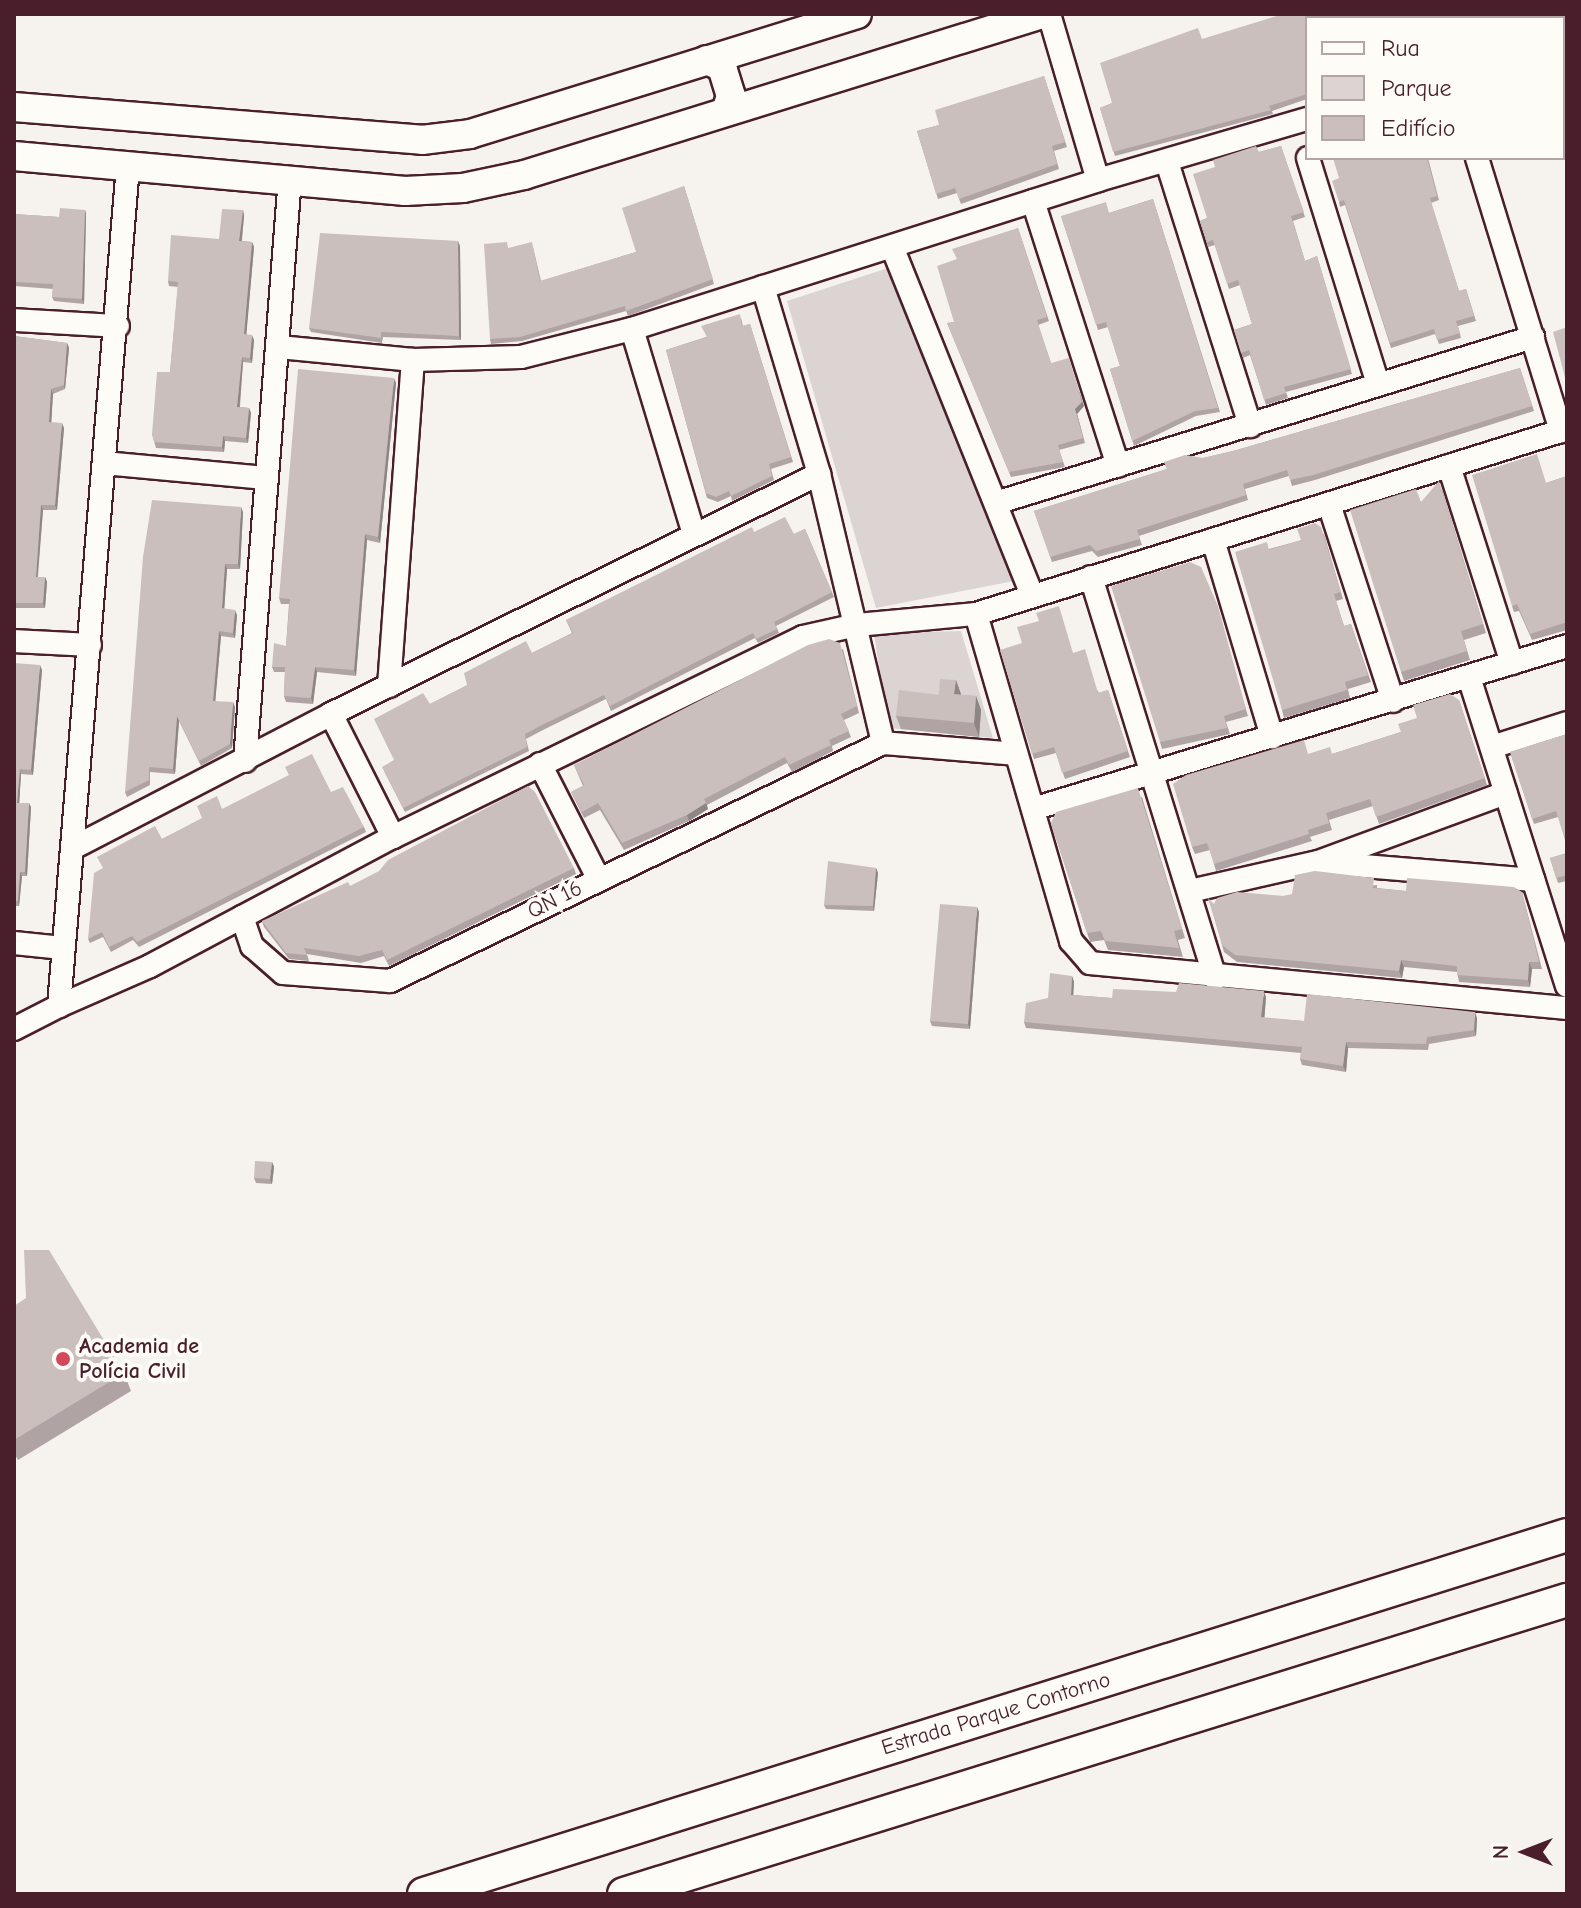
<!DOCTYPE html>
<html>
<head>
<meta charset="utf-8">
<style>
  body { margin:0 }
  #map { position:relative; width:1581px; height:1908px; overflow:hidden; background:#f6f3ef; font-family:"Comic Neue",sans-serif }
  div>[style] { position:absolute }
  .green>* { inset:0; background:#dcd4d2 }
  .roads { filter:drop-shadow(2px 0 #4a1f2b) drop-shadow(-2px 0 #4a1f2b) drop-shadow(0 2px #4a1f2b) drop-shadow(0 -2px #4a1f2b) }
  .minor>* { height:22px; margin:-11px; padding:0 11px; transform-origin:11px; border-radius:11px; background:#fdfcf7 }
  .major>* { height:28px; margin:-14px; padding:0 14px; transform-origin:14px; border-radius:14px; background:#fdfcf7 }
  .highway>* { height:32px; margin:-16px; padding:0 16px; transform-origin:16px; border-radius:16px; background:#fdfcf7 }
  .wall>* { inset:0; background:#afa4a3 }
  .shaded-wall>* { inset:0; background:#8e8685 }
  .building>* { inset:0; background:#cbbfbe }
  .dots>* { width:22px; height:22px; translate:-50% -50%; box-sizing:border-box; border:4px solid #fdfcf7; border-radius:50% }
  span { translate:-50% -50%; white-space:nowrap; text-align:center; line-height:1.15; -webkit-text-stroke:8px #fdfcf7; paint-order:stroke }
  .street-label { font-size:22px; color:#4a1f2b }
  .poi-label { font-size:22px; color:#4a1f2b; font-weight:700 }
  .left { translate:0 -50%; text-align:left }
  .frame { position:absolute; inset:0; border:16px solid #4a1f2b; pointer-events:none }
  .legend { position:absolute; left:1305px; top:16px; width:260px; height:144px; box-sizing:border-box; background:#fdfcf7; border:2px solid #b5a4a5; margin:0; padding:10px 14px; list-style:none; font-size:24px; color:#4a1f2b }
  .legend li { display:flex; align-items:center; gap:16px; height:40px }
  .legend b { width:40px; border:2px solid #b5a4a5 }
  .north { position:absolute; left:1485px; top:1812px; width:80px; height:80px; -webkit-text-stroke:6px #fdfcf7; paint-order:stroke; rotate:270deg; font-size:22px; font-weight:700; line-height:32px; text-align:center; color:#4a1f2b }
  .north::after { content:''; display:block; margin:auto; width:28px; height:36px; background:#4a1f2b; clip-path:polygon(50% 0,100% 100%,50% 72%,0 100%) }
</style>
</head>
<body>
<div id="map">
  <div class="green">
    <div style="clip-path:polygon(888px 268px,1014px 581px,876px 608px,787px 301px)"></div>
    <div style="clip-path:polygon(961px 631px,993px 738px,888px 728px,874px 633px)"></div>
  </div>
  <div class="roads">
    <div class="minor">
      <div style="left:1049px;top:14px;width:173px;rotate:73.6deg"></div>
      <div style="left:1433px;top:14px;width:4px;rotate:76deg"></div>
      <div style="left:1308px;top:158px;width:237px;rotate:72.8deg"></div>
      <div style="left:1477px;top:158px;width:286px;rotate:72.9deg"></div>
      <div style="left:1167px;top:162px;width:277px;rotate:72.5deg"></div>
      <div style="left:128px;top:165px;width:844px;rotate:94.69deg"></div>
      <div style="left:59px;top:1006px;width:99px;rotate:-23.7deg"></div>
      <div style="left:150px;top:966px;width:275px;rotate:-28deg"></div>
      <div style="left:393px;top:837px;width:456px;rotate:-26deg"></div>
      <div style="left:803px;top:637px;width:55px;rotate:-12.5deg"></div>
      <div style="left:857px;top:625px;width:120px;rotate:-5.3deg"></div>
      <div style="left:976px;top:614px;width:619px;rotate:-17.38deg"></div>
      <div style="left:1033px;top:201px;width:278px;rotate:72.2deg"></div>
      <div style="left:893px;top:249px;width:373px;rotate:68.1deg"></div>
      <div style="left:763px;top:287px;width:195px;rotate:73.3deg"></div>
      <div style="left:819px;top:474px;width:277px;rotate:76.6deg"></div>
      <div style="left:14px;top:320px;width:104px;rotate:3.3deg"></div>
      <div style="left:632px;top:329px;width:214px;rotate:73.2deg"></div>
      <div style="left:279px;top:347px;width:135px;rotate:5.5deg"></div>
      <div style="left:413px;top:360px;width:108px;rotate:-1.6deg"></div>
      <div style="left:521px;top:357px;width:114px;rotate:-14.2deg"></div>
      <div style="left:632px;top:329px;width:489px;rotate:-17.7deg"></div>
      <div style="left:1098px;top:180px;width:218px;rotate:-16.3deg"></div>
      <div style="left:104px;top:463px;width:162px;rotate:5.3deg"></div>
      <div style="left:1449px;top:466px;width:207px;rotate:72.3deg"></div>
      <div style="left:999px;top:502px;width:559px;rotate:-17.17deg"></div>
      <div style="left:1329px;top:504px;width:207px;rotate:72deg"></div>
      <div style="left:1213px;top:540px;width:206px;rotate:73.3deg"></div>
      <div style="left:1091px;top:577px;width:420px;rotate:72.8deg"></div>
      <div style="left:976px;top:614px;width:341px;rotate:73.8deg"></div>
      <div style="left:1071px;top:941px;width:29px;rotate:49deg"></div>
      <div style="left:1090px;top:963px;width:479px;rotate:5.4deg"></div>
      <div style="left:14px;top:641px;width:76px;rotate:3deg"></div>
      <div style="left:1469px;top:677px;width:324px;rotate:72.4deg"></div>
      <div style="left:389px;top:686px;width:327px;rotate:-85.8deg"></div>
      <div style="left:331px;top:714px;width:138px;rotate:63.2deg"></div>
      <div style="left:883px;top:743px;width:133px;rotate:4.7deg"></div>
      <div style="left:1492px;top:747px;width:79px;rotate:-17.7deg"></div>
      <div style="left:245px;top:761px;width:585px;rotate:-85.59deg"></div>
      <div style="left:540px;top:764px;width:128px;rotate:63deg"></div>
      <div style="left:1033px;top:809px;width:558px;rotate:-16.97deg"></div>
      <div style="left:73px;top:848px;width:291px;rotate:-27.4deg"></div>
      <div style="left:331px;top:714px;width:544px;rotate:-26.19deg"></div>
      <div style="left:1327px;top:863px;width:207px;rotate:4.7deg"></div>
      <div style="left:1190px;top:891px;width:131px;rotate:-12.8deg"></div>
      <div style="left:1318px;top:862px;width:200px;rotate:-20.2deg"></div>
      <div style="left:242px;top:917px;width:31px;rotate:71deg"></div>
      <div style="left:252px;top:946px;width:41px;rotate:41.1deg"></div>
      <div style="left:283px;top:973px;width:107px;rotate:4.3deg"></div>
      <div style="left:390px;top:981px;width:547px;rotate:-25.77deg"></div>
      <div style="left:14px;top:943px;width:49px;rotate:5.8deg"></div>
      <div style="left:14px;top:1029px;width:51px;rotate:-27.1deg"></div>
    </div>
    <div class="major">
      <div style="left:707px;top:60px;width:17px;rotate:25deg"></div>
      <div style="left:722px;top:67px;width:30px;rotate:73deg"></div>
      <div style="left:731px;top:96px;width:13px;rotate:108deg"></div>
      <div style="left:14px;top:107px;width:409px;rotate:4.6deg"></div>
      <div style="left:422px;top:140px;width:48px;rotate:-7.1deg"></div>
      <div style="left:470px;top:134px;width:405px;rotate:-17.2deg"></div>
      <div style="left:14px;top:156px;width:393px;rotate:5.1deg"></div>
      <div style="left:405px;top:191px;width:58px;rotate:-3deg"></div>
      <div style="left:463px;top:188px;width:62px;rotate:-12deg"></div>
      <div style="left:524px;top:175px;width:542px;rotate:-17.27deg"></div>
    </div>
    <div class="highway">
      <div style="left:424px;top:1894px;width:1198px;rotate:-17.44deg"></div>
      <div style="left:624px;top:1894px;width:988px;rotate:-17.32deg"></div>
    </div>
  </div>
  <div class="wall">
    <div style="clip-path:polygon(1307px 18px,1307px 99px,1272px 111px,1273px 114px,1115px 156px,1100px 108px,1112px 103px,1203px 39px)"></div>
    <div style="clip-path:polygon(1044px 76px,1067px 147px,1054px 151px,1059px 169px,961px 204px,957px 193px,938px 199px,917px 131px,939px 125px)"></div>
    <div style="clip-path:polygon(1281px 146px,1305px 217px,1293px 221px,1305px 261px,1317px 256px,1352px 374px,1286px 392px,1288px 398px,1266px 405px,1250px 355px,1243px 358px,1234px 330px,1252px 324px,1240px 285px,1229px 289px,1215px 245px,1208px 247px,1200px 221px,1207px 218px,1259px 152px)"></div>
    <div style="clip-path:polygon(1428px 158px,1439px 200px,1431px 203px,1459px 291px,1466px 289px,1476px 321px,1458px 326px,1461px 338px,1439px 344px,1435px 334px,1391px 348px,1345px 205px,1340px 207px,1339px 202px,1339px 178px)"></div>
    <div style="clip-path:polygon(684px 186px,714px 284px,628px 316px,626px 311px,522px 341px,491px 344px,490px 339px,509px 248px,533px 247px,541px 281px,636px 252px)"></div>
    <div style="clip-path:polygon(1153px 199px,1220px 412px,1196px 416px,1134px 446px,1110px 369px,1120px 366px,1108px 327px,1098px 330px,1061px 216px,1109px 213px)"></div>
    <div style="clip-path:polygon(85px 210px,86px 214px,84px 304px,54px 301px,52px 297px,53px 289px,14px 286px,14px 214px,59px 217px)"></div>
    <div style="clip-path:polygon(243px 210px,244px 216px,242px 241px,252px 242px,254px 247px,246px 334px,254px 340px,252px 363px,243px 362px,240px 407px,249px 408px,251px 413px,248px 443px,225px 441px,224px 452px,156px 448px,152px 434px,170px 372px,178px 287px,169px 286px,168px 281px,219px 239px)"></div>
    <div style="clip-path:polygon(1018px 228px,1049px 321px,1038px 325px,1051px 363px,1079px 391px,1084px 406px,1077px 414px,1085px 443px,1059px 450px,1065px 467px,1011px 477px,947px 323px,954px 322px,957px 260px)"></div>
    <div style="clip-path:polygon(460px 246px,461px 340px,383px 337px,382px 343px,311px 332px,309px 328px)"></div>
    <div style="clip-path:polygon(741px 318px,743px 326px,750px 324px,793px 462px,771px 469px,774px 480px,732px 501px,731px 496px,718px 502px,707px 498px,666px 350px,706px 337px)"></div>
    <div style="clip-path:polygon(14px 336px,67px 343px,69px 348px,65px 389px,53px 394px,51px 422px,64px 428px,57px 510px,43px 510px,38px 577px,45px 577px,47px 582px,45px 608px,14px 608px)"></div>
    <div style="clip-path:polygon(1520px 368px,1534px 411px,1315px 480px,1292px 486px,1289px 476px,1245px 489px,1248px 500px,1139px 536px,1142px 545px,1098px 557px,1092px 551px,1052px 562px,1034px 511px,1167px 469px,1164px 462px,1203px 458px,1233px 451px)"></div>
    <div style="clip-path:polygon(396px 383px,380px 543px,367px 540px,356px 676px,317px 672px,313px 704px,286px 702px,284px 696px,285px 672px,274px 672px,272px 667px,286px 646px,289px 604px,281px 604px,279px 598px)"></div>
    <div style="clip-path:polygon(1567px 476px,1567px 630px,1532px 640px,1519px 611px,1514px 612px,1512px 606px,1546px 483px)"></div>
    <div style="clip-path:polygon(1442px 489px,1486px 633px,1464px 640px,1470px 660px,1404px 681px,1401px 672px,1421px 502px)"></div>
    <div style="clip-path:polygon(243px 512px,240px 569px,227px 569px,224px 609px,237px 615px,235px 638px,221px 636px,215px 701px,235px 707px,232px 748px,201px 766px,179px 721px,175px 774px,150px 772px,150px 785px,127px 797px,125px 792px)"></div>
    <div style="clip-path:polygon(805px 529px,834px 597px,776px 626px,779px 633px,758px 643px,755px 638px,611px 711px,606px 699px,543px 730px,526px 739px,529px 751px,405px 812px,384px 771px,394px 761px,430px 704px,572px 633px,566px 620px,754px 532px,794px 534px)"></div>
    <div style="clip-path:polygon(1324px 534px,1343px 599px,1336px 601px,1344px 626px,1351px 624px,1371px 682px,1348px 689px,1350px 698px,1284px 718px,1282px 710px,1269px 549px)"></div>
    <div style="clip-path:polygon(1201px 567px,1248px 716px,1226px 722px,1230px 734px,1162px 749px,1160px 742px)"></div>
    <div style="clip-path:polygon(843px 649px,859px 713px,844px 720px,851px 737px,832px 746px,833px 751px,792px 772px,787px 763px,707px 805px,708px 809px,689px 821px,624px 850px,600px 810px,584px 818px,571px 792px,583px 786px,574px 765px)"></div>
    <div style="clip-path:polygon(1000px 650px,1073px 653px,1099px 693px,1108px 690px,1130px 757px,1065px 779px,1056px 753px,1034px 759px)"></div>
    <div style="clip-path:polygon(14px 663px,42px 670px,33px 775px,21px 774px,19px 803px,31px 807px,27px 876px,22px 876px,19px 906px,14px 906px)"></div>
    <div style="clip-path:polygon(956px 680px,961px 695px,976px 696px,981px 710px,979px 737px,901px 729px,896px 716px,939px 695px)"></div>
    <div style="clip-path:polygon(1459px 700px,1487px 785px,1379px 824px,1373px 806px,1329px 820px,1332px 830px,1310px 837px,1312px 841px,1216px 871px,1210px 850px,1195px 854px,1192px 847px,1309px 754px,1332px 754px,1401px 732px,1417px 718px)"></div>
    <div style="clip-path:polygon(1567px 734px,1558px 817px,1534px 824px,1510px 752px)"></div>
    <div style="clip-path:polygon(331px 792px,364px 827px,366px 832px,139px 947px,133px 940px,111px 952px,103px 937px,90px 943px,88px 939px,162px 839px,222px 809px)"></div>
    <div style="clip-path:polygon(1142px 797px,1185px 938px,1178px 940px,1183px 957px,1108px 950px,1104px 940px,1090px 942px,1051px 823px)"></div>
    <div style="clip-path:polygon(1567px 853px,1567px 881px,1558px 883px,1550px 858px)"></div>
    <div style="clip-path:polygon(574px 868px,576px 874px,389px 966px,384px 956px,361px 963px,307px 954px,309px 961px,289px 959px,264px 927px,262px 921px,350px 886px)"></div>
    <div style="clip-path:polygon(876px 868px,878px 873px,874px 911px,826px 909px,824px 905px)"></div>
    <div style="clip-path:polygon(1377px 885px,1377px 888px,1406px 891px,1522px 892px,1542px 969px,1532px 969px,1530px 987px,1459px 982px,1457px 972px,1404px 967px,1402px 978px,1237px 962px,1224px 952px,1222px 945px,1214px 904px)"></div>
    <div style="clip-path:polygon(979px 912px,970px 1029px,932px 1026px,930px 1021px)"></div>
    <div style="clip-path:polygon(1072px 976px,1074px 982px,1073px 995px,1112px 998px,1266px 997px,1264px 1018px,1304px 1021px,1477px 1018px,1476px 1036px,1429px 1044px,1428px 1050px,1348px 1048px,1346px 1072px,1302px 1065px,1300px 1059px,1301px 1053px,1026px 1028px,1024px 1022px)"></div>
    <div style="clip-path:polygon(272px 1162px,274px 1167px,272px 1184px,256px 1183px,254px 1178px)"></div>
    <div style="clip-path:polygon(14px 1306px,124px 1373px,131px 1391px,18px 1460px,14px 1453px)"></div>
  </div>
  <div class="shaded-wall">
    <div style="clip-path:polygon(85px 210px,86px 214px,84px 304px,82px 299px)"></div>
    <div style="clip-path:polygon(243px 210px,244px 216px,241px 246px,239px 241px)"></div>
    <div style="clip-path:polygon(458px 241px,460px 246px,461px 340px,459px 336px)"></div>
    <div style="clip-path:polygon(252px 242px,254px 247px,246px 339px,244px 334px)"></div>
    <div style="clip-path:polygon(252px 335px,254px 340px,252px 363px,250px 358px)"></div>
    <div style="clip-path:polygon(67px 343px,69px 348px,65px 389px,64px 385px)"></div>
    <div style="clip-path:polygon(242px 357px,243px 362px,239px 412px,237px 407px)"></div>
    <div style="clip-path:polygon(394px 378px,396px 383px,380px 543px,378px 537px)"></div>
    <div style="clip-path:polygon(51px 389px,53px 394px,51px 427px,49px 422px)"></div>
    <div style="clip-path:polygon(1079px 391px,1084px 406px,1077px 414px,1085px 443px,1075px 409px)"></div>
    <div style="clip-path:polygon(249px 408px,251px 413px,248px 443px,246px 438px)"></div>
    <div style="clip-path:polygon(62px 423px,64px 428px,57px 510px,55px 505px)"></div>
    <div style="clip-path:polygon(223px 436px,225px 441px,224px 452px,222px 447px)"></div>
    <div style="clip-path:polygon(41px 505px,43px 510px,37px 581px,36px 577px)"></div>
    <div style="clip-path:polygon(241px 507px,243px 512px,240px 569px,238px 564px)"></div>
    <div style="clip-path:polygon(365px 534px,367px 540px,356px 676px,354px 670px)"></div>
    <div style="clip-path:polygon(225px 564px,227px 569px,224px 613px,222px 608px)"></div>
    <div style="clip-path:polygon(45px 577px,47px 582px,45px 608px,43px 603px)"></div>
    <div style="clip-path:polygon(235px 610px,237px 615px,235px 638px,233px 633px)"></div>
    <div style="clip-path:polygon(219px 631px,221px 636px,215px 705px,213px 701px)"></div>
    <div style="clip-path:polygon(40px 665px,42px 670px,33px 775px,31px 770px)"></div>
    <div style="clip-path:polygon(315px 667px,317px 672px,313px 704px,311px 698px)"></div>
    <div style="clip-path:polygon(956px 680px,961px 694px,959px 708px,954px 694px)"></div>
    <div style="clip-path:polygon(976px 696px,981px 710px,979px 737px,974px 723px)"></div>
    <div style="clip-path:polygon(233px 702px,235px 707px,232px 748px,230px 744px)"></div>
    <div style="clip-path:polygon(177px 716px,179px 721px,175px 774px,173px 769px)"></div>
    <div style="clip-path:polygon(20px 769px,21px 774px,19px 807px,17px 803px)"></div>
    <div style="clip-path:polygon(29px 803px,31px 807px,27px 876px,25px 872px)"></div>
    <div style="clip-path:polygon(706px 803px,708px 809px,689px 821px,687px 815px)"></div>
    <div style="clip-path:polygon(876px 868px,878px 873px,874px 911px,873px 906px)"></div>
    <div style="clip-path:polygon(20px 872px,22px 876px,19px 906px,18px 901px)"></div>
    <div style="clip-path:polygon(977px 907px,979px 912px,970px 1029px,968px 1024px)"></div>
    <div style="clip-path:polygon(1401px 960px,1404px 967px,1402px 978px,1399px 971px)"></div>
    <div style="clip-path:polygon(1529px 962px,1532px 969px,1530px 987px,1528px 980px)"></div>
    <div style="clip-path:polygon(1072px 976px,1074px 982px,1073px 1001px,1071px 995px)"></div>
    <div style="clip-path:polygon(1264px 991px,1266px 997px,1264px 1024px,1261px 1017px)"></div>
    <div style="clip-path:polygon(1475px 1012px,1477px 1018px,1476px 1036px,1474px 1030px)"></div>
    <div style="clip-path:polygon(1346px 1042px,1348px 1048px,1346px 1072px,1343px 1066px)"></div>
    <div style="clip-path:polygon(272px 1162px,274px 1167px,272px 1184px,270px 1179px)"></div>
  </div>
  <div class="building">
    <div style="clip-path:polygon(1283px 14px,1412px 14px,1413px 18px,1307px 18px,1307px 94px,1269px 106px,1271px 110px,1113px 152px,1100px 108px,1112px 103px,1100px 63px,1198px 28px,1202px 39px)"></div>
    <div style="clip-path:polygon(1044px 76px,1065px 142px,1052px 146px,1057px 164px,959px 199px,955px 188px,936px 194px,917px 131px,939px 125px,935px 110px)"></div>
    <div style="clip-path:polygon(1256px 146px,1259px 152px,1281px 146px,1304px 212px,1291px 216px,1305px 261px,1317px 256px,1351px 369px,1284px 387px,1286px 393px,1264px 400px,1249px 350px,1241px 353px,1234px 330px,1252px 324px,1238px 280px,1227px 284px,1213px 240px,1207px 242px,1200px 221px,1207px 218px,1193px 174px,1215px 167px,1213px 160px)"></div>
    <div style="clip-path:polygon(1333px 158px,1427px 158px,1437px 196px,1430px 198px,1459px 291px,1466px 289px,1474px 316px,1456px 321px,1460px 333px,1437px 340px,1434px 329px,1390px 343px,1344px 200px,1339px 202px,1332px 181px,1339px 178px)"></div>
    <div style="clip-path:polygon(684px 186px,713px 279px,626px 311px,625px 306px,520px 337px,490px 339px,484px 244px,507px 242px,508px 248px,532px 242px,540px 281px,636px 252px,622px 208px)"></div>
    <div style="clip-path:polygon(1153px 199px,1218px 408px,1195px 411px,1132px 441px,1110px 369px,1120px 366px,1106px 322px,1096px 325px,1061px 216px,1106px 202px,1109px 213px)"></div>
    <div style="clip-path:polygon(60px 208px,85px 210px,82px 299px,52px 297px,53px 284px,14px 282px,14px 214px,59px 217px)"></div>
    <div style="clip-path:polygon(222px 209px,243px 210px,239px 241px,252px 242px,244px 334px,252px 335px,250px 358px,242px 357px,237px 407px,249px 408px,246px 438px,223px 436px,222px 447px,154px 442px,152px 434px,157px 372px,170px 372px,178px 282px,168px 281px,171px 235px,219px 239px)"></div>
    <div style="clip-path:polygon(1018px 228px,1047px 317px,1037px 320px,1051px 363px,1069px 358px,1078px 387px,1082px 402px,1075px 409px,1083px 438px,1058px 445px,1063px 462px,1009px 472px,947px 323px,954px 322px,937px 266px,957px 259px,952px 249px)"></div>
    <div style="clip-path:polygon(320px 233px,458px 241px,459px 336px,381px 332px,381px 338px,309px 328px)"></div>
    <div style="clip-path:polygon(740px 314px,742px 326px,750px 324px,791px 457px,769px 464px,772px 476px,731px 496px,729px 491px,716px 497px,706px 493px,666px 350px,707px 337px,701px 326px)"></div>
    <div style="clip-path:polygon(1567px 327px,1567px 385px,1553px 332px)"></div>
    <div style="clip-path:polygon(14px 336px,67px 343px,64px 385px,51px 389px,49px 422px,62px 423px,55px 505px,41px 505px,36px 577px,45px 577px,43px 603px,14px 603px)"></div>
    <div style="clip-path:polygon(1520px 368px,1532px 406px,1313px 475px,1290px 480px,1287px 470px,1243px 484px,1246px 495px,1137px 530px,1140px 539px,1096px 551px,1090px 545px,1050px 557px,1034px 511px,1167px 469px,1164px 462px,1185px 455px,1203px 458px,1233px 451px)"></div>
    <div style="clip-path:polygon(298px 369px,394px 378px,378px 537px,365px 534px,354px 670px,315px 667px,311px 698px,284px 696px,285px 667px,272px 667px,274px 643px,286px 646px,290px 599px,279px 598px)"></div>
    <div style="clip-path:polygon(1537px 454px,1546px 483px,1567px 476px,1567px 622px,1530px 634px,1517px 604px,1512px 606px,1472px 475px)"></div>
    <div style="clip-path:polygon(1439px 481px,1483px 624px,1461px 631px,1467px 651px,1401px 672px,1350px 510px,1416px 489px,1421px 502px)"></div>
    <div style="clip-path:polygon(152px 500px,241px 507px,238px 564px,225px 564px,222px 608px,235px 610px,233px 633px,219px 631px,213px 701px,233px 702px,230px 744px,199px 761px,177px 716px,173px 769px,149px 767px,149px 780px,125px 792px,143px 557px)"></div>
    <div style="clip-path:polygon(785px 517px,794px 534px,805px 529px,832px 592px,774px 622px,777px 629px,756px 639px,753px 633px,610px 706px,604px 695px,542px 725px,525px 734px,527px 747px,403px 808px,382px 767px,394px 760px,374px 719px,423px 693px,430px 704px,467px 685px,464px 673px,526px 641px,532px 653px,573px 633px,566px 620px,752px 527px,754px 532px)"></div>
    <div style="clip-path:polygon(1315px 523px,1321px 527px,1341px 592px,1334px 594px,1344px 626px,1351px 624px,1368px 675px,1345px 682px,1347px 690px,1282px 710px,1235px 552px,1267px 542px,1269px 550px,1301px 540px,1297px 529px)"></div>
    <div style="clip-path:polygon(1190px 562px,1201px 567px,1218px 606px,1246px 709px,1224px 716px,1227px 728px,1160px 742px,1111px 586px)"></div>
    <div style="clip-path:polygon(1059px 606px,1073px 653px,1085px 649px,1098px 693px,1108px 690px,1128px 751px,1062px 773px,1054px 747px,1032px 754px,1000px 650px,1022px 643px,1017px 627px,1039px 621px,1036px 613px)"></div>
    <div style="clip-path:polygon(829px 639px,840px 643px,857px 706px,841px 714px,849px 731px,829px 740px,831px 745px,789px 765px,785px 757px,704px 799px,706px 803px,687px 815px,622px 843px,598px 803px,582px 812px,571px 792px,584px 785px,574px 765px,808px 645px)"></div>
    <div style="clip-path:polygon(14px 663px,40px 665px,31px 770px,20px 769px,17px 803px,29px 803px,25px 872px,20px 872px,18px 901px,14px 901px)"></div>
    <div style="clip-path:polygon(940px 679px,956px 680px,954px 694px,976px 696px,974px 723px,896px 716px,899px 690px,939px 695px)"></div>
    <div style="clip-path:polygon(1450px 694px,1459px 700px,1485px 778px,1376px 817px,1370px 799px,1326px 813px,1329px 823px,1308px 830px,1309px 834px,1214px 864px,1207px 843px,1192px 847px,1173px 784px,1186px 775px,1304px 740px,1308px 754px,1330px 747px,1332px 754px,1401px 732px,1398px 724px,1417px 718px,1413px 705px)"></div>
    <div style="clip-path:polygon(1567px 734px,1567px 847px,1556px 811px,1532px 819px,1510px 752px)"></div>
    <div style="clip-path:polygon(312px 754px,331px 792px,343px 787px,364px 827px,137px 942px,132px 936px,109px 947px,102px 932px,88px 939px,94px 873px,103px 868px,97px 857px,155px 826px,162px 839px,202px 818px,197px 806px,217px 796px,222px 809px,289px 775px,285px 767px)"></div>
    <div style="clip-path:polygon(528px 786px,535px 792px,574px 868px,387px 960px,382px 950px,359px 956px,304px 948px,307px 955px,286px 953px,262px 921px,348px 882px,350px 886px,379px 871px,388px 860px)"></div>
    <div style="clip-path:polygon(1138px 788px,1182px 929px,1174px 931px,1179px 948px,1105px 941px,1101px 931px,1087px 933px,1051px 823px,1056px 812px)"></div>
    <div style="clip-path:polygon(1567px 853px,1567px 875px,1556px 878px,1550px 858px)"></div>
    <div style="clip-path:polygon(828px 861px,876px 868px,873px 906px,824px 905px)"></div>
    <div style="clip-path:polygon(1315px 871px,1374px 878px,1373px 888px,1406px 891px,1407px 878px,1514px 887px,1522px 892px,1539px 962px,1529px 962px,1528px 980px,1457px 975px,1457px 966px,1401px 960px,1399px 971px,1235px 955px,1222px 945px,1208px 898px,1214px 904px,1217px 898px,1237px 892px,1284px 896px,1292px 894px,1295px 875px)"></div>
    <div style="clip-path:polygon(940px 904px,977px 907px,968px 1024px,930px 1021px)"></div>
    <div style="clip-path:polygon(1050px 973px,1072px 976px,1071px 995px,1112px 998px,1113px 989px,1176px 992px,1179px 983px,1264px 991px,1261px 1017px,1304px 1021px,1307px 994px,1475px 1012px,1474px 1030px,1427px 1037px,1426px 1044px,1346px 1042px,1343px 1066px,1300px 1059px,1302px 1047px,1024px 1022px,1026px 1003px,1048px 998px)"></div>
    <div style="clip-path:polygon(255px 1161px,272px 1162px,270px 1179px,254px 1178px)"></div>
    <div style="clip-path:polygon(24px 1250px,49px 1250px,124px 1373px,14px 1440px,14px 1306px,26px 1298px)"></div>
  </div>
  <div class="dots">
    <div style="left:63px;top:1359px;background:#d1495b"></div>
  </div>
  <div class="street-label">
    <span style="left:555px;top:900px;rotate:-27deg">QN 16</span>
    <span style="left:996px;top:1714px;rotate:-17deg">Estrada Parque Contorno</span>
  </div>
  <div class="poi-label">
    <span class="left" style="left:79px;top:1359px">Academia de<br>Polícia Civil</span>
  </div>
  <div class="frame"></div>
  <ul class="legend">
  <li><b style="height:10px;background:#fdfcf7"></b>Rua</li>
  <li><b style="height:22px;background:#dcd4d2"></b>Parque</li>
  <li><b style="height:22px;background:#cbbfbe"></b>Edifício</li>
  </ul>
  <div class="north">N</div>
</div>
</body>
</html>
